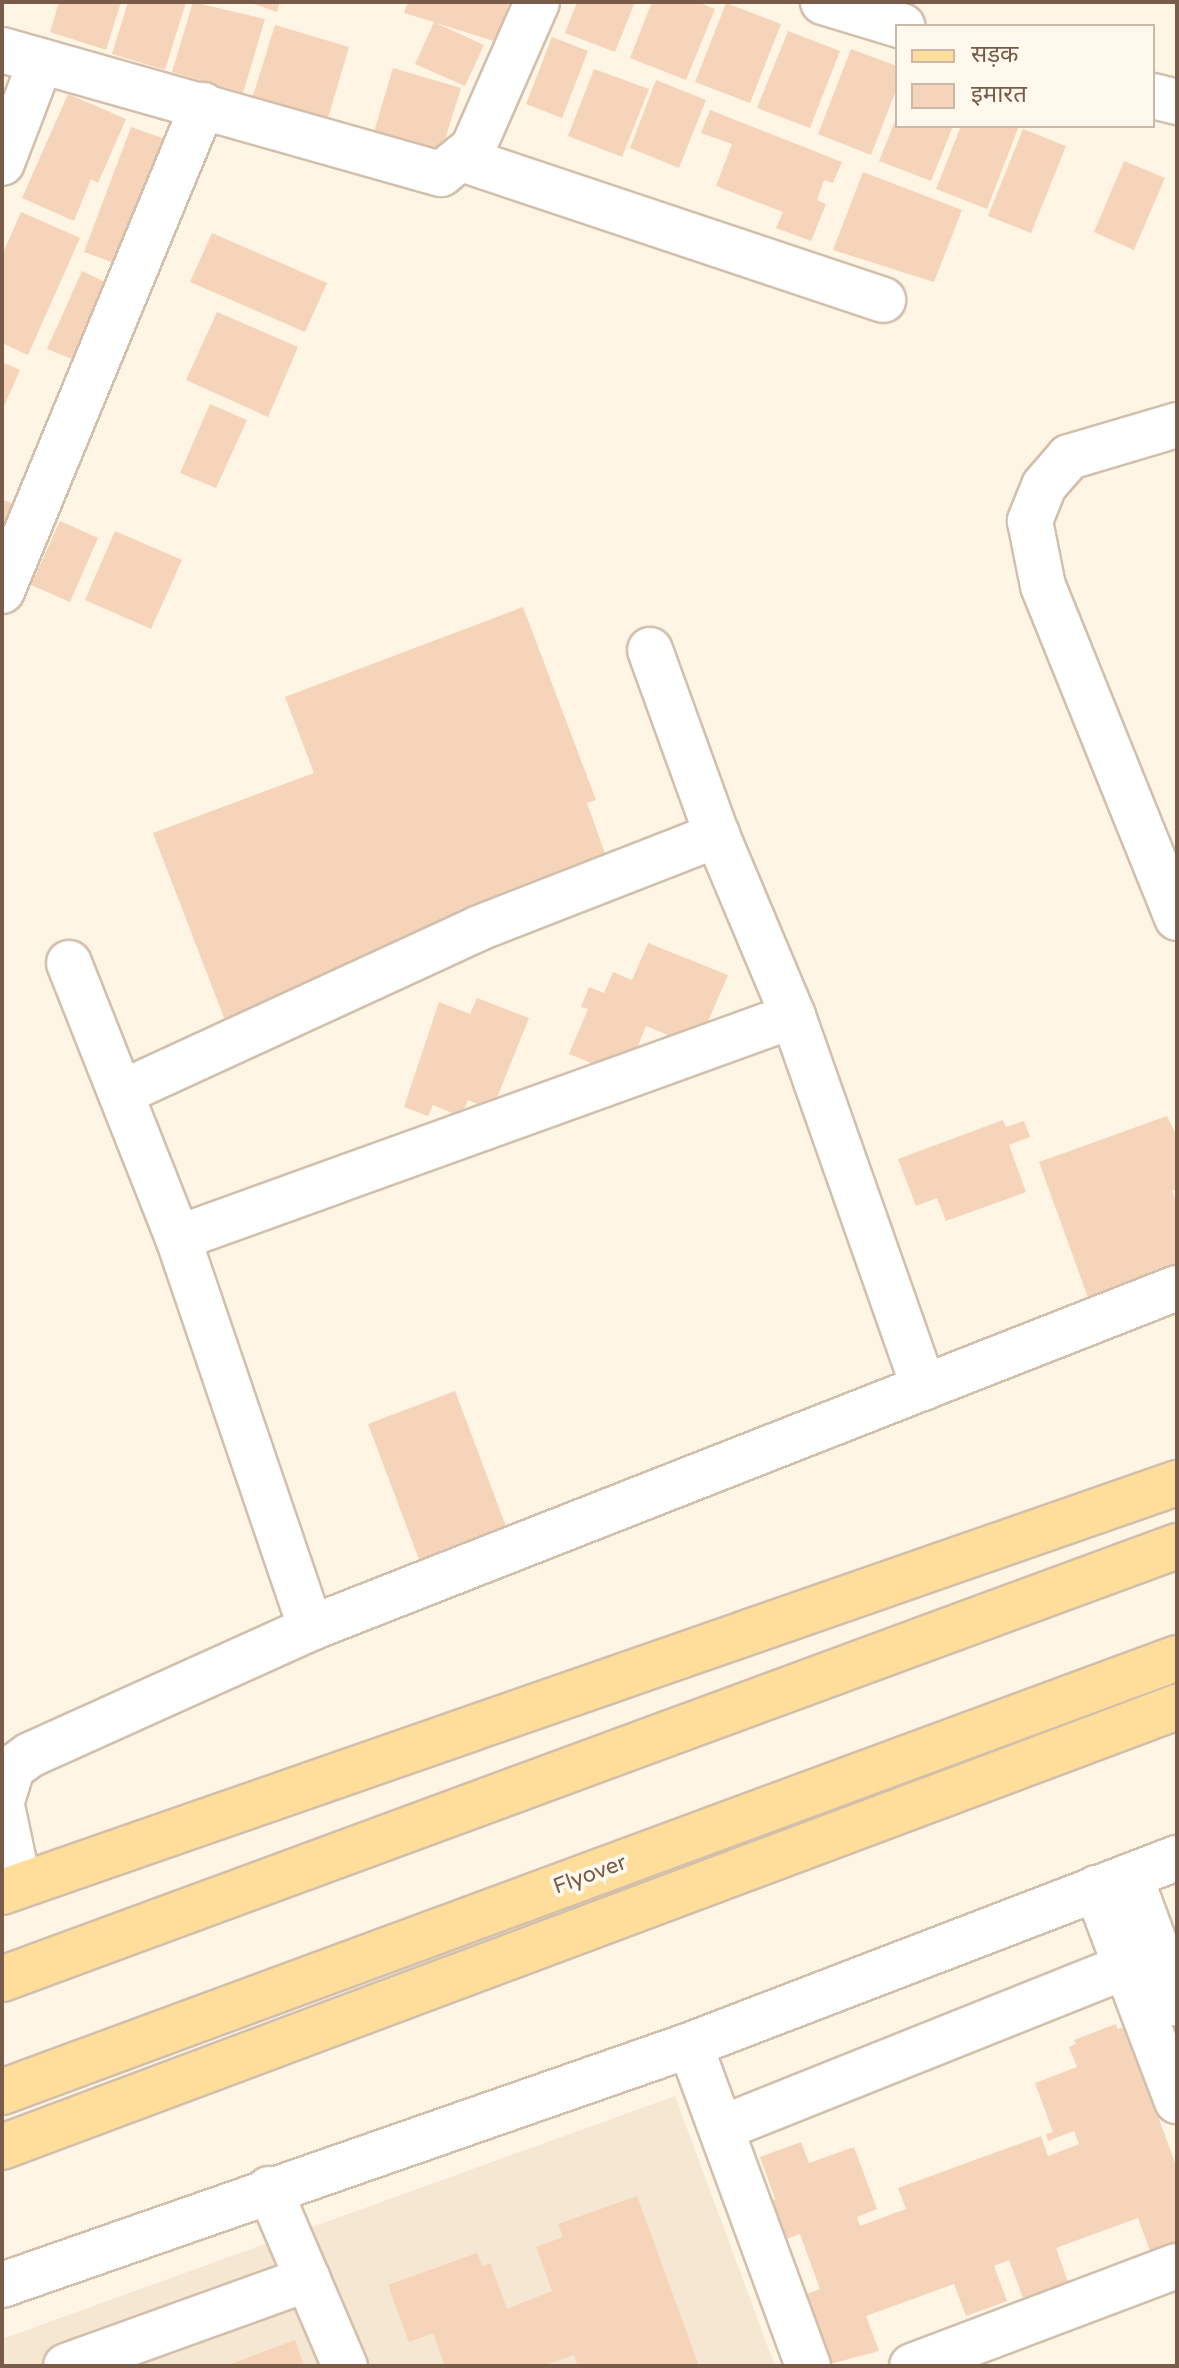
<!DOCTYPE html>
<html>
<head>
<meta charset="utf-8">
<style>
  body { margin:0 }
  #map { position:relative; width:1179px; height:2368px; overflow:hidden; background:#fef5e5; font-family:"Varela Round","Noto Sans Devanagari",sans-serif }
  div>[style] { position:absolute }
  .residential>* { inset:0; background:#f6e7d2 }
  .building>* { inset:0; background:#f5d4ba }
  .roads { filter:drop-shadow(2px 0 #d2bfac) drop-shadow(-2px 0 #d2bfac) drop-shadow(0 2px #d2bfac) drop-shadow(0 -2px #d2bfac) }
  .minor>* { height:44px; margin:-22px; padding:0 22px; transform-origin:22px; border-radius:22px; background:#fff }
  .major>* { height:44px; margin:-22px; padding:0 22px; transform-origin:22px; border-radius:22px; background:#ffdd9a }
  span { translate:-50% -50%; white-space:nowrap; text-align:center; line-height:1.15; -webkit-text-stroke:8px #fff8ec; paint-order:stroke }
  .street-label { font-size:22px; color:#785b48 }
  .frame { position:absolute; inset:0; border:4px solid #785b48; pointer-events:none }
  .legend { position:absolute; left:895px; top:24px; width:260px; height:104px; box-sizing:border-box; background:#fff8ec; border:2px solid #c9b9aa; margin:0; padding:10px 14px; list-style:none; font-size:24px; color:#785b48 }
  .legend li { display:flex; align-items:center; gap:16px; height:40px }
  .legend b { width:40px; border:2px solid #c9b9aa }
</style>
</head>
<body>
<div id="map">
  <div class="residential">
    <div style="clip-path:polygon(675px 2096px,775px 2366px,2px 2366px,2px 2339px)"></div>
  </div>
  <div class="building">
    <div style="clip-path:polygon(59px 2px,121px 2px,106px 50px,50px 32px)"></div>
    <div style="clip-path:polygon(128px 2px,186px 2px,165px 70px,112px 54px)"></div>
    <div style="clip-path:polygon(193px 2px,265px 19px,243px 93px,172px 72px)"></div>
    <div style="clip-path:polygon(248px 2px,280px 2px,277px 12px)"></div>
    <div style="clip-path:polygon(408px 2px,509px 2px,497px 42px,436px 23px,484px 45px,465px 86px,415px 64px,434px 22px,404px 13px)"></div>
    <div style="clip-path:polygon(577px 2px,635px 2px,615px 52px,565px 33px)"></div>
    <div style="clip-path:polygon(652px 2px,697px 2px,715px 9px,686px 80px,630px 58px)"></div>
    <div style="clip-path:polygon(726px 3px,781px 24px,750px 103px,695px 82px)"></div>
    <div style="clip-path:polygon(275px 25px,349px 47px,326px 125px,251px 102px)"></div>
    <div style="clip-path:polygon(788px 31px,840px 51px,810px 128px,757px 108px)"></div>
    <div style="clip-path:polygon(552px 37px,588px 51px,562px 118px,526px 104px)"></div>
    <div style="clip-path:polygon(851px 49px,897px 66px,897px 88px,871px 155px,818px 134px)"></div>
    <div style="clip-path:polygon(393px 68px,461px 88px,438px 162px,371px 142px)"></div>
    <div style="clip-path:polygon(594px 69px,649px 89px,622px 157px,568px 136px)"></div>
    <div style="clip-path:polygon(656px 80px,706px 100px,679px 168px,630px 148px)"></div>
    <div style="clip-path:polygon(68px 94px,126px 119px,98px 183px,91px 179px,74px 221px,22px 198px)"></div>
    <div style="clip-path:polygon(710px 110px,842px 162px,833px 183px,824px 180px,817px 200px,826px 204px,811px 241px,776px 228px,783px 212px,716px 186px,732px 144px,701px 133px)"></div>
    <div style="clip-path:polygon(897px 116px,897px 126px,953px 126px,931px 181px,879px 161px)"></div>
    <div style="clip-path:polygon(961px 126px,1019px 126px,987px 209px,936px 189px)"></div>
    <div style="clip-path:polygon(131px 127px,182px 145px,131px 269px,84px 252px)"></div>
    <div style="clip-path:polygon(1023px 129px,1066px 146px,1031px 233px,988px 216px)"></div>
    <div style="clip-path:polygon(1124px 161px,1165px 178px,1134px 250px,1094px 232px)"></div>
    <div style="clip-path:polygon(863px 172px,962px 210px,934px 282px,833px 250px)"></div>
    <div style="clip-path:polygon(21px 212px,80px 238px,28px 355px,2px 343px,2px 255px)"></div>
    <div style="clip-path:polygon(212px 233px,327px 283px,305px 332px,190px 282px)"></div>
    <div style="clip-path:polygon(82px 271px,122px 290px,102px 346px,80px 338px,78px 343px,99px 352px,94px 368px,47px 349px)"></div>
    <div style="clip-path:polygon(217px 312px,298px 347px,268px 417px,186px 380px)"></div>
    <div style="clip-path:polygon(2px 362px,20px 370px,2px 411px)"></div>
    <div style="clip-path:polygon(210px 404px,247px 420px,216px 488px,180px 473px)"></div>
    <div style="clip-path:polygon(2px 499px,24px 509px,2px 560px)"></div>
    <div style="clip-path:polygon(60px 521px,98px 538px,70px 602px,31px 585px)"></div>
    <div style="clip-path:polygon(115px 531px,182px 560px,151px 629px,85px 600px)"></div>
    <div style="clip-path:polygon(523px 607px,596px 800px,587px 803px,607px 859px,226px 1023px,153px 833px,314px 773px,285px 697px)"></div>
    <div style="clip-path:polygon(648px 943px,728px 975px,697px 1047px,646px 1026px,630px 1066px,608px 1070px,569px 1054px,588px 1009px,581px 1007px,589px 987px,604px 993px,613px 972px,632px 980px)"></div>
    <div style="clip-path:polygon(477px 998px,529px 1018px,492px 1110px,468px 1100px,461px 1117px,433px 1105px,428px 1116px,404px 1107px,439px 1002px,470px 1014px)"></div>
    <div style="clip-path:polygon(1167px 1116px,1177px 1136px,1177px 1189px,1172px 1191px,1177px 1203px,1177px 1268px,1091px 1306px,1039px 1162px)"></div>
    <div style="clip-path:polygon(1003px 1120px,1006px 1127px,1024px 1121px,1030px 1137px,1009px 1145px,1026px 1192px,946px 1221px,937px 1198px,916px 1206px,898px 1159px)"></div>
    <div style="clip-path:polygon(455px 1391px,510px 1537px,423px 1570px,368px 1424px)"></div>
    <div style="clip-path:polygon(1116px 2024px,1117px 2029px,1125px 2027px,1177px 2168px,1177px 2241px,1150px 2251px,1138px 2218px,1056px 2248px,1068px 2282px,1023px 2298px,1009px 2260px,994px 2266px,1007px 2301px,966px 2316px,954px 2284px,866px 2316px,879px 2351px,823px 2366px,798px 2297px,820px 2289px,800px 2234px,778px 2242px,764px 2204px,775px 2199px,760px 2157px,801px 2142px,809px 2163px,854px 2147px,877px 2209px,857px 2217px,860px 2226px,906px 2209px,898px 2188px,1041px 2136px,1048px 2156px,1079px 2144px,1074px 2131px,1048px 2141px,1046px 2134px,1053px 2132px,1035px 2083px,1077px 2067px,1069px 2047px,1076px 2044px,1074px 2040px)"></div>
    <div style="clip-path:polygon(637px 2196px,699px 2366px,578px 2366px,574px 2355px,543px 2366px,445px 2366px,433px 2333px,409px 2342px,388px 2285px,477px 2253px,482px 2266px,490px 2263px,507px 2309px,552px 2291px,536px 2247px,563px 2237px,558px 2224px)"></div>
    <div style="clip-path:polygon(295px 2340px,304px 2366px,225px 2366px)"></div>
  </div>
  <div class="roads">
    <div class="minor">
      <div style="left:823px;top:2px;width:83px;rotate:16.9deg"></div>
      <div style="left:2px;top:50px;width:456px;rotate:15.8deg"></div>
      <div style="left:441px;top:174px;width:41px;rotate:-39.1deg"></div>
      <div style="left:473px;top:148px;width:159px;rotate:-66.3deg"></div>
      <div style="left:1153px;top:96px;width:25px;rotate:14deg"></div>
      <div style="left:465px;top:160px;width:441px;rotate:18.5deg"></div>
      <div style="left:2px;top:163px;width:109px;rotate:-69.1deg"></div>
      <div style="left:1177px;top:425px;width:113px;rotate:163.5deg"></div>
      <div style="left:1069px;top:457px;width:38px;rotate:131deg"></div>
      <div style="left:1044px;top:486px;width:38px;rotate:112deg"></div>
      <div style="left:1030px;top:521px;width:66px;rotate:78.7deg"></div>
      <div style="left:1043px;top:586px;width:358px;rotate:68deg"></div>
      <div style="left:2px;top:591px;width:526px;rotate:-67.53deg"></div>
      <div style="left:650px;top:650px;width:197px;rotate:70.1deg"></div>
      <div style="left:717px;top:835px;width:196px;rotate:67.2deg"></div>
      <div style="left:793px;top:1016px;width:394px;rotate:70.6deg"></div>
      <div style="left:69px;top:963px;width:296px;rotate:68.4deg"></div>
      <div style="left:178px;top:1238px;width:412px;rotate:71.2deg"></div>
      <div style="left:121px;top:1093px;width:394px;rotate:-24.7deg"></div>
      <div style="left:479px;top:928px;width:256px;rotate:-21.3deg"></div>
      <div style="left:178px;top:1238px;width:654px;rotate:-19.85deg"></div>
      <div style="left:2px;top:1801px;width:34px;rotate:-73deg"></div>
      <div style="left:12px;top:1768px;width:22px;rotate:-36deg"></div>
      <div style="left:30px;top:1755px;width:308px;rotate:-24.3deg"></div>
      <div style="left:311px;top:1628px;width:930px;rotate:-21.44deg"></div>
      <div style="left:2px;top:1806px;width:81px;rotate:77.9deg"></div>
      <div style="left:1130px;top:1876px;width:136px;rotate:69.8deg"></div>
      <div style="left:1096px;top:1888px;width:228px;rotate:69.2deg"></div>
      <div style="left:690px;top:2045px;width:342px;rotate:69.8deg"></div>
      <div style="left:722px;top:2128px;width:437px;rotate:-21.8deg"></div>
      <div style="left:269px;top:2189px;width:193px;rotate:66.8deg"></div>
      <div style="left:2px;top:2285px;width:729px;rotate:-19.23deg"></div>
      <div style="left:690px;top:2045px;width:522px;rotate:-21.01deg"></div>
      <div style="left:66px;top:2366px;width:257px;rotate:-19.8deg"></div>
      <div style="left:912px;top:2366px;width:283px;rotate:-20.7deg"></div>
    </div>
    <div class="major">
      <div style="left:2px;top:1892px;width:1244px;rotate:-19.19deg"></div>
      <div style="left:2px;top:1979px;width:1252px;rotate:-20.23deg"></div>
      <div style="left:2px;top:2092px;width:1253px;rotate:-20.27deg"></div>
      <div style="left:2px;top:2147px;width:1255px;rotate:-20.53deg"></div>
    </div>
  </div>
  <div class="street-label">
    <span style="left:590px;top:1875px;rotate:-20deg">Flyover</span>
  </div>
  <div class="frame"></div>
  <ul class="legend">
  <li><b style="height:10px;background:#ffdd9a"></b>सड़क</li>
  <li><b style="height:22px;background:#f5d4ba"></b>इमारत</li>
  </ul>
</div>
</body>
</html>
